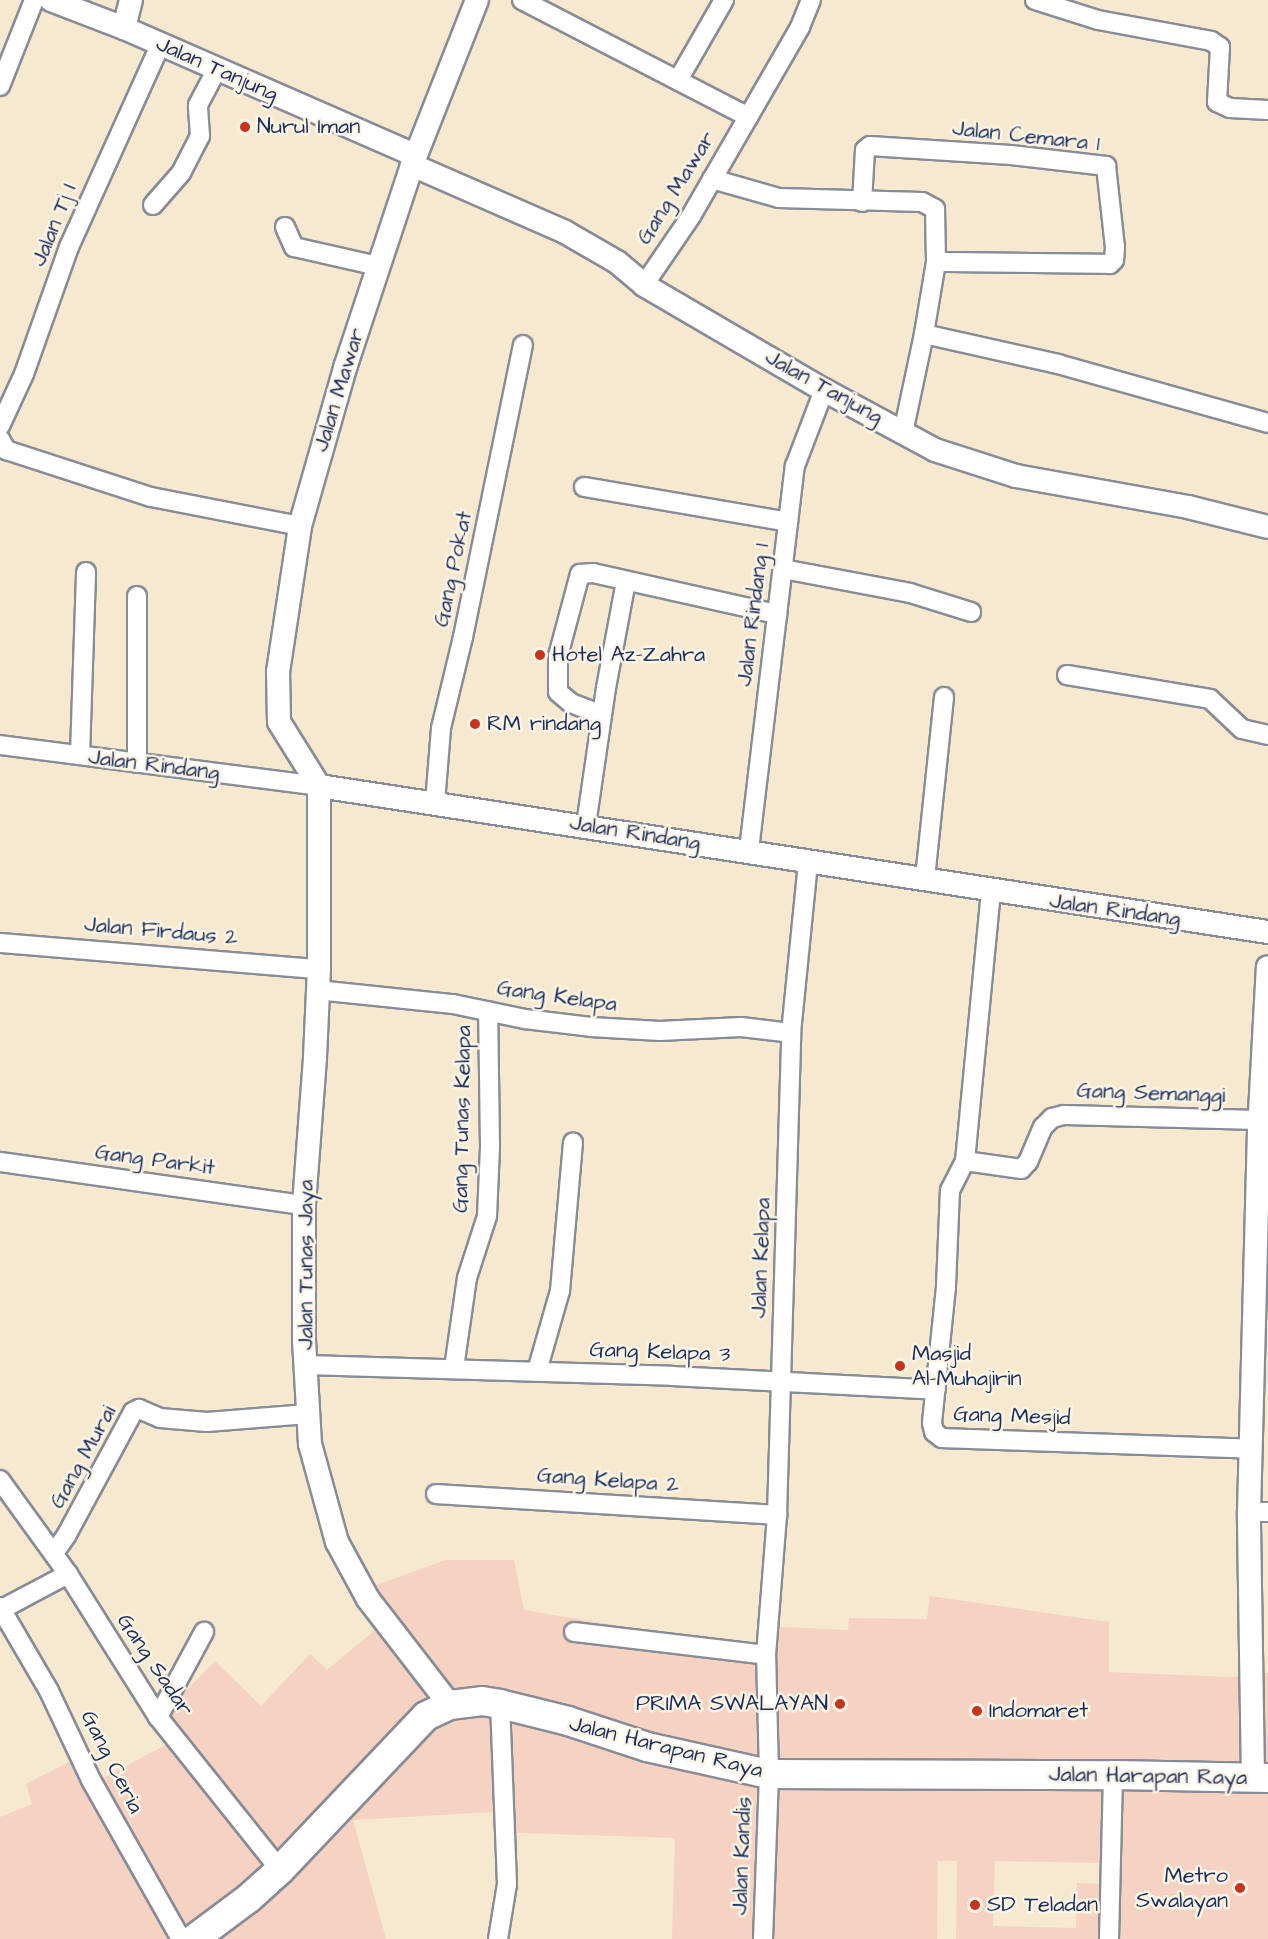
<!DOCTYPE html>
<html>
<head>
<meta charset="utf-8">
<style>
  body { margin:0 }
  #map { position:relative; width:1268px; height:1939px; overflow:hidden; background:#f6e9d0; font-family:"Architects Daughter",sans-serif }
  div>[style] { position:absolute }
  .built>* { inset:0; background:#f5d2c2 }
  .roads { filter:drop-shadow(2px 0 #888c97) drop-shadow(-2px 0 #888c97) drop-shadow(0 2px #888c97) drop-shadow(0 -2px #888c97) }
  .minor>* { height:18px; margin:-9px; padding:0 9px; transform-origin:9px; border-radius:9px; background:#fff }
  .tertiary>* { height:22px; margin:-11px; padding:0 11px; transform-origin:11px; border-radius:11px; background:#fff }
  .primary>* { height:28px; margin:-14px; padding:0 14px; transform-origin:14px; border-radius:14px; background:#fff }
  .dots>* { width:16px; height:16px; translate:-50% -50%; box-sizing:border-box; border:3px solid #fcf5e5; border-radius:50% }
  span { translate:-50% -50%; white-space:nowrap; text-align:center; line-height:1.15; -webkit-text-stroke:5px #fcf5e5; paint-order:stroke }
  .street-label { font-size:22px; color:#1b2f5e }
  .poi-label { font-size:22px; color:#1b2f5e }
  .left { translate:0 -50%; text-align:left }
  .right { translate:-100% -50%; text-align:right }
</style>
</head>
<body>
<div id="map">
  <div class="built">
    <div style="clip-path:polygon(446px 1560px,514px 1560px,524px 1610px,759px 1649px,760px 1626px,848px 1630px,849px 1618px,927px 1619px,930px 1596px,1109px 1622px,1109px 1672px,1230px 1677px,1268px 1673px,1268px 1939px,1105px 1939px,1106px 1863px,995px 1861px,993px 1926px,1076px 1928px,1077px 1883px,1102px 1884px,1101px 1939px,956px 1939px,957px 1861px,938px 1861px,937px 1939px,672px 1939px,675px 1838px,493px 1832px,494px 1812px,353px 1820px,386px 1939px,0 1939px,0 1817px,32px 1804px,26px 1784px,73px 1760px,90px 1785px,186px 1734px,165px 1712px,215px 1661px,261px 1706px,310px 1654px,327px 1670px,392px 1616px,371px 1587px)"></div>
  </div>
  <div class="roads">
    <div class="minor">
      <div style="left:522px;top:0;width:255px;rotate:27.3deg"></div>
      <div style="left:1035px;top:0;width:66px;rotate:17.6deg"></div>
      <div style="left:1098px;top:20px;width:115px;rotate:10.5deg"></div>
      <div style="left:1211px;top:41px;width:11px;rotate:34deg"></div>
      <div style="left:1220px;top:47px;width:55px;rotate:93.1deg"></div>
      <div style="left:1217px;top:102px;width:14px;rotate:25deg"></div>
      <div style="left:1230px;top:108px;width:38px;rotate:3deg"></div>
      <div style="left:678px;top:80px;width:92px;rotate:-60.1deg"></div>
      <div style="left:0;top:86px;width:92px;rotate:-68.4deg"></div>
      <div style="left:712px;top:179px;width:70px;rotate:15.8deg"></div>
      <div style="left:779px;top:198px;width:143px;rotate:1.6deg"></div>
      <div style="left:922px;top:202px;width:15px;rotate:28deg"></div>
      <div style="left:935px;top:209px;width:53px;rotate:88.9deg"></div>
      <div style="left:936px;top:262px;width:73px;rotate:99.5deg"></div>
      <div style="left:924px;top:334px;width:101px;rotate:102deg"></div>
      <div style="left:862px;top:202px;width:52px;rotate:-86.7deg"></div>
      <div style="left:865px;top:150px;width:6px;rotate:-39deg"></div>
      <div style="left:870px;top:146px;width:141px;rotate:3.7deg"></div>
      <div style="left:1011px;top:155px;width:96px;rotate:6.6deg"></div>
      <div style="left:1106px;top:166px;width:81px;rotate:83.7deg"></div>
      <div style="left:1115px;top:247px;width:13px;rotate:94deg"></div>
      <div style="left:1114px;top:260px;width:6px;rotate:135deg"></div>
      <div style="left:1110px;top:264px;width:174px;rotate:-179.3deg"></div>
      <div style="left:153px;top:205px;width:43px;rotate:-48.8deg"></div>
      <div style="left:181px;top:173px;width:42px;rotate:-62.8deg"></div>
      <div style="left:200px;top:136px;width:31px;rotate:-94deg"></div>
      <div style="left:198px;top:105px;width:41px;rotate:-62.2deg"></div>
      <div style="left:285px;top:227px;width:22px;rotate:66deg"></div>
      <div style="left:294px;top:247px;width:86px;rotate:12.7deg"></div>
      <div style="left:644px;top:285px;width:83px;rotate:-55.7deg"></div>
      <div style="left:691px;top:216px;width:218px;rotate:-60deg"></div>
      <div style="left:800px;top:27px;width:29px;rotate:-68deg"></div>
      <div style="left:924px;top:334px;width:137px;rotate:12.6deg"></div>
      <div style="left:1058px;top:364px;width:218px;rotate:15.7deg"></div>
      <div style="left:0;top:426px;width:57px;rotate:-65.2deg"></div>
      <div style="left:24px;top:374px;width:135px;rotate:-70.5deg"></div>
      <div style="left:69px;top:247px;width:222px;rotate:-65.7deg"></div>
      <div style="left:0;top:439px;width:13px;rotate:61deg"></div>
      <div style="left:6px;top:450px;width:152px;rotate:18deg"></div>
      <div style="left:151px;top:497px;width:152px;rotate:11deg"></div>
      <div style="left:584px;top:487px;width:207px;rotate:9.7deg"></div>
      <div style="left:783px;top:569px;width:129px;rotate:10.7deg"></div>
      <div style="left:910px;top:593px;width:64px;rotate:17.3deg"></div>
      <div style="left:1067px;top:675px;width:145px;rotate:9.5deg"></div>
      <div style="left:1210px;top:699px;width:44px;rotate:43.2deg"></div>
      <div style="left:1242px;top:729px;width:27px;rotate:13deg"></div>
      <div style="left:602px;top:715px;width:33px;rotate:-159deg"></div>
      <div style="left:571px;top:703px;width:17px;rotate:-140deg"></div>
      <div style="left:558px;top:692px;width:36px;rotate:-90deg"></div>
      <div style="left:558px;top:656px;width:85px;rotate:-75deg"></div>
      <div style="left:580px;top:574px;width:13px;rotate:-4deg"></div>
      <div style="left:593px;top:573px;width:189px;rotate:12.6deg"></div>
      <div style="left:0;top:745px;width:322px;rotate:7.3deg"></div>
      <div style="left:80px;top:755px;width:183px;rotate:-88.1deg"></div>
      <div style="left:137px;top:763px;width:167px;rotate:-90deg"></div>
      <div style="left:435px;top:803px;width:75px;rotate:-85.4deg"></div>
      <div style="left:441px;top:728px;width:94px;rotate:-76.4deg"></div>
      <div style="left:463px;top:637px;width:298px;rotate:-78.4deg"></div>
      <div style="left:586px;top:825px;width:138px;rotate:-81.7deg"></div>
      <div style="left:606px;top:688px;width:109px;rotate:-79.4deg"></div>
      <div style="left:749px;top:850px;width:387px;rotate:-83.2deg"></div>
      <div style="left:795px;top:466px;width:81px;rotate:-69.1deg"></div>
      <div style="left:925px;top:878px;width:182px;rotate:-84deg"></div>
      <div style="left:991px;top:891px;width:271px;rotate:95.5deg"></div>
      <div style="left:965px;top:1161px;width:33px;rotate:117deg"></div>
      <div style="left:950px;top:1190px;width:97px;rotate:92.4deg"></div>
      <div style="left:946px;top:1287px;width:137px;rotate:95.9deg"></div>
      <div style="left:932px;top:1423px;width:9px;rotate:77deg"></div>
      <div style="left:934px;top:1432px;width:10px;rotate:37deg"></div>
      <div style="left:942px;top:1438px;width:309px;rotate:2deg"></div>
      <div style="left:0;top:943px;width:320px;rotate:4.7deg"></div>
      <div style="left:317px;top:990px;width:137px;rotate:5.9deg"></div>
      <div style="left:453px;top:1004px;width:74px;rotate:11.8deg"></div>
      <div style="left:525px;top:1019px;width:66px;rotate:6.9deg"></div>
      <div style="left:591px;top:1027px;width:69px;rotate:3.3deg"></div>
      <div style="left:660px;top:1031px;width:81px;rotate:-2.8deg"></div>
      <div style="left:741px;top:1027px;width:50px;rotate:6.8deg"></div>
      <div style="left:965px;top:1161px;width:57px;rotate:8.1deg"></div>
      <div style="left:1021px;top:1169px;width:10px;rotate:-45deg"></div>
      <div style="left:1028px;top:1162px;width:38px;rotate:-67deg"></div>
      <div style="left:1043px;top:1127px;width:13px;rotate:-45deg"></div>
      <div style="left:1052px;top:1118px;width:12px;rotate:-14deg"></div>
      <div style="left:1064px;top:1115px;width:196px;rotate:1.5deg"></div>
      <div style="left:0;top:1162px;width:307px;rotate:8.1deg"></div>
      <div style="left:306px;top:1365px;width:366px;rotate:1.7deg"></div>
      <div style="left:672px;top:1376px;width:264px;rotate:3deg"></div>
      <div style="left:454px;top:1368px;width:91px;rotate:-81.8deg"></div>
      <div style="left:467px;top:1278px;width:65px;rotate:-72.1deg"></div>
      <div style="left:487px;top:1216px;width:70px;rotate:-87.5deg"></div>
      <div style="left:490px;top:1146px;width:135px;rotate:-90.8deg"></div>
      <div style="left:537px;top:1371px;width:83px;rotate:-74deg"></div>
      <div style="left:560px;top:1291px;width:149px;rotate:-85deg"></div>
      <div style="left:0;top:1480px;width:116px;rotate:54.1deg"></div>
      <div style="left:68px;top:1574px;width:169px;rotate:57.8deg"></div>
      <div style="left:158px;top:1717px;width:196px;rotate:51.4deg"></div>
      <div style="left:436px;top:1494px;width:342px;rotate:3.5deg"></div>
      <div style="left:1249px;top:1512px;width:19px"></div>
      <div style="left:54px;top:1553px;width:21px;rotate:-55deg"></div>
      <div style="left:66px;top:1536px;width:141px;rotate:-61.6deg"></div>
      <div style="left:133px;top:1412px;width:7px;rotate:-27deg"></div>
      <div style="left:139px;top:1409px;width:23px;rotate:23deg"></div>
      <div style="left:160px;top:1418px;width:47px;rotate:4.9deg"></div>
      <div style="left:207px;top:1422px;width:101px;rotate:-4.5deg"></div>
      <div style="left:0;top:1607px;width:97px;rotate:59.7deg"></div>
      <div style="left:49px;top:1691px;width:98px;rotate:64.7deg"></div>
      <div style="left:91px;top:1780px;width:183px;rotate:60.5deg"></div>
      <div style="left:2px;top:1609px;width:75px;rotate:-27.9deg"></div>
      <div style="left:574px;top:1632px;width:193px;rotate:6.8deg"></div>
      <div style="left:158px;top:1717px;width:97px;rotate:-61.6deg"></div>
      <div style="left:498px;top:1939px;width:56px;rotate:-80.7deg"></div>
      <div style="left:507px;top:1884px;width:180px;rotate:-92.2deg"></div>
      <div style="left:763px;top:1939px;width:165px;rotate:-87.9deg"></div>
      <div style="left:769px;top:1774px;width:119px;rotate:-91.4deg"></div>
      <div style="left:766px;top:1655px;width:140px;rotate:-85.5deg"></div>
      <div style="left:777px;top:1515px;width:482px;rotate:-88.3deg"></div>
      <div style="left:791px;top:1033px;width:172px;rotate:-84.3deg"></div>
      <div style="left:1109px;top:1939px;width:164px;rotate:-88.6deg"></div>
    </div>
    <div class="tertiary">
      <div style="left:51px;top:0;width:78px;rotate:21deg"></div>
      <div style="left:124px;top:28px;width:318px;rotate:23.6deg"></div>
      <div style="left:124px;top:28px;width:29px;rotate:-76deg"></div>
      <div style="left:412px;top:165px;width:167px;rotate:23.6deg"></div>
      <div style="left:565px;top:232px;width:60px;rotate:30deg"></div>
      <div style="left:617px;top:262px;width:35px;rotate:40deg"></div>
      <div style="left:644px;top:285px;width:208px;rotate:30.3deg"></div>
      <div style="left:824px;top:390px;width:126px;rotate:28.4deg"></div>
      <div style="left:935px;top:450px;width:85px;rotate:17.8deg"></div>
      <div style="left:1016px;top:476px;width:175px;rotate:10.2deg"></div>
      <div style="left:1188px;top:507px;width:82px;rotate:14deg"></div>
      <div style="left:319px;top:786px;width:960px;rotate:8.75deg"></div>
      <div style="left:319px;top:786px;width:183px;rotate:90deg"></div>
      <div style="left:319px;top:969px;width:89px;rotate:92.6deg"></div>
      <div style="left:315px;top:1058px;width:147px;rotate:94.3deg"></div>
      <div style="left:304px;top:1205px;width:135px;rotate:90deg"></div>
      <div style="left:304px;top:1340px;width:104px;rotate:86.7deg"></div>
      <div style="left:310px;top:1444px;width:102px;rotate:74.6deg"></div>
      <div style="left:337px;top:1542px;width:65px;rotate:61.5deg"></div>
      <div style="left:368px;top:1599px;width:134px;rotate:52.3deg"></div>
      <div style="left:319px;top:786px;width:75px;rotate:-122deg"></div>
      <div style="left:279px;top:722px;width:50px;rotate:-91.1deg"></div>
      <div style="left:278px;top:672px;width:148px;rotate:-81.4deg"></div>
      <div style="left:300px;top:526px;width:167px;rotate:-74.1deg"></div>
      <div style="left:346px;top:365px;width:211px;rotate:-71.7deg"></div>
      <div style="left:412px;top:165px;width:177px;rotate:-68.5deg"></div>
      <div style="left:1253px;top:1778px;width:266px;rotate:-90.9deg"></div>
      <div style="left:1249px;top:1512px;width:381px;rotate:-88.5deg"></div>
      <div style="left:1259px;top:1131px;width:164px;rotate:-86.9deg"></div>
    </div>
    <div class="primary">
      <div style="left:194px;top:1939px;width:69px;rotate:-36.7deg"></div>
      <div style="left:249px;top:1898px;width:42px;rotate:-42.1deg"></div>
      <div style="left:280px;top:1870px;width:212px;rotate:-46.5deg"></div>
      <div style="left:426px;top:1716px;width:26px;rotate:-25deg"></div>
      <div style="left:450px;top:1705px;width:32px;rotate:-7deg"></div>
      <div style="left:482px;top:1701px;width:18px;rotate:9deg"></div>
      <div style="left:500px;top:1704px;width:70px;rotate:14deg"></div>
      <div style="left:568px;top:1721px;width:83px;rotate:18.2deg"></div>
      <div style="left:647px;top:1747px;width:125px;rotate:12.5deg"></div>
      <div style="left:769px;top:1774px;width:344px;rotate:0.2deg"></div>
      <div style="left:1113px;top:1775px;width:155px;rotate:1.1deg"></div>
    </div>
  </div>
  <div class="dots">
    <div style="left:245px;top:127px;background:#c8321e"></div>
    <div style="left:540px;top:655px;background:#c8321e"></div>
    <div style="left:475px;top:724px;background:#c8321e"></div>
    <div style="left:900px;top:1366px;background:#c8321e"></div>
    <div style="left:840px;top:1704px;background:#c8321e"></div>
    <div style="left:977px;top:1711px;background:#c8321e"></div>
    <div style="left:1240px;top:1888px;background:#c8321e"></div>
    <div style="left:975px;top:1905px;background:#c8321e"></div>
  </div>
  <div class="street-label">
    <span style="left:217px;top:69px;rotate:24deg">Jalan Tanjung</span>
    <span style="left:1026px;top:136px;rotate:6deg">Jalan Cemara 1</span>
    <span style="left:676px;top:188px;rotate:-58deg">Gang Mawar</span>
    <span style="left:54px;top:225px;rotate:-68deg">Jalan Tj I</span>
    <span style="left:824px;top:387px;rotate:29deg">Jalan Tanjung</span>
    <span style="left:339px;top:390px;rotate:-73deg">Jalan Mawar</span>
    <span style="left:453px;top:569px;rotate:-78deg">Gang Pokat</span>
    <span style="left:753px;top:615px;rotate:-83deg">Jalan Rindang 1</span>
    <span style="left:154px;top:765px;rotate:7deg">Jalan Rindang</span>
    <span style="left:635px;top:833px;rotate:9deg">Jalan Rindang</span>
    <span style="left:1115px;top:910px;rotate:8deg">Jalan Rindang</span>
    <span style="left:161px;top:931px;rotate:5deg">Jalan Firdaus 2</span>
    <span style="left:557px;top:996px;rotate:8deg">Gang Kelapa</span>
    <span style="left:1151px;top:1093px;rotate:2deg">Gang Semanggi</span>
    <span style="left:462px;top:1119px;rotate:-89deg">Gang Tunas Kelapa</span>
    <span style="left:155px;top:1160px;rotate:8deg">Gang Parkit</span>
    <span style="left:761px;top:1258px;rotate:-88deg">Jalan Kelapa</span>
    <span style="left:306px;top:1265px;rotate:-90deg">Jalan Tunas Jaya</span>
    <span style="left:660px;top:1352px;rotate:2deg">Gang Kelapa 3</span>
    <span style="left:1012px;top:1416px;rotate:2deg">Gang Mesjid</span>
    <span style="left:83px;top:1457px;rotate:-61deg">Gang Murai</span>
    <span style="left:608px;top:1480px;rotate:4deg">Gang Kelapa 2</span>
    <span style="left:155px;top:1665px;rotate:56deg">Gang Sadar</span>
    <span style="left:666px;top:1747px;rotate:14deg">Jalan Harapan Raya</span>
    <span style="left:112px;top:1762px;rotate:63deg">Gang Ceria</span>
    <span style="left:1148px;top:1776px;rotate:1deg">Jalan Harapan Raya</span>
    <span style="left:742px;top:1856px;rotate:-88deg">Jalan Kandis</span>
  </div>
  <div class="poi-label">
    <span class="left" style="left:257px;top:127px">Nurul Iman</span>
    <span class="left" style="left:552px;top:655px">Hotel Az-Zahra</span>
    <span class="left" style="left:487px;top:724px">RM rindang</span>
    <span class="left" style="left:912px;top:1366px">Masjid<br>Al-Muhajirin</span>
    <span class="right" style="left:828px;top:1704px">PRIMA SWALAYAN</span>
    <span class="left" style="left:989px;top:1711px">Indomaret</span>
    <span class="right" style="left:1228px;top:1888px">Metro<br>Swalayan</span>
    <span class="left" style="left:987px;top:1905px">SD Teladan</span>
  </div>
</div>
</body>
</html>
